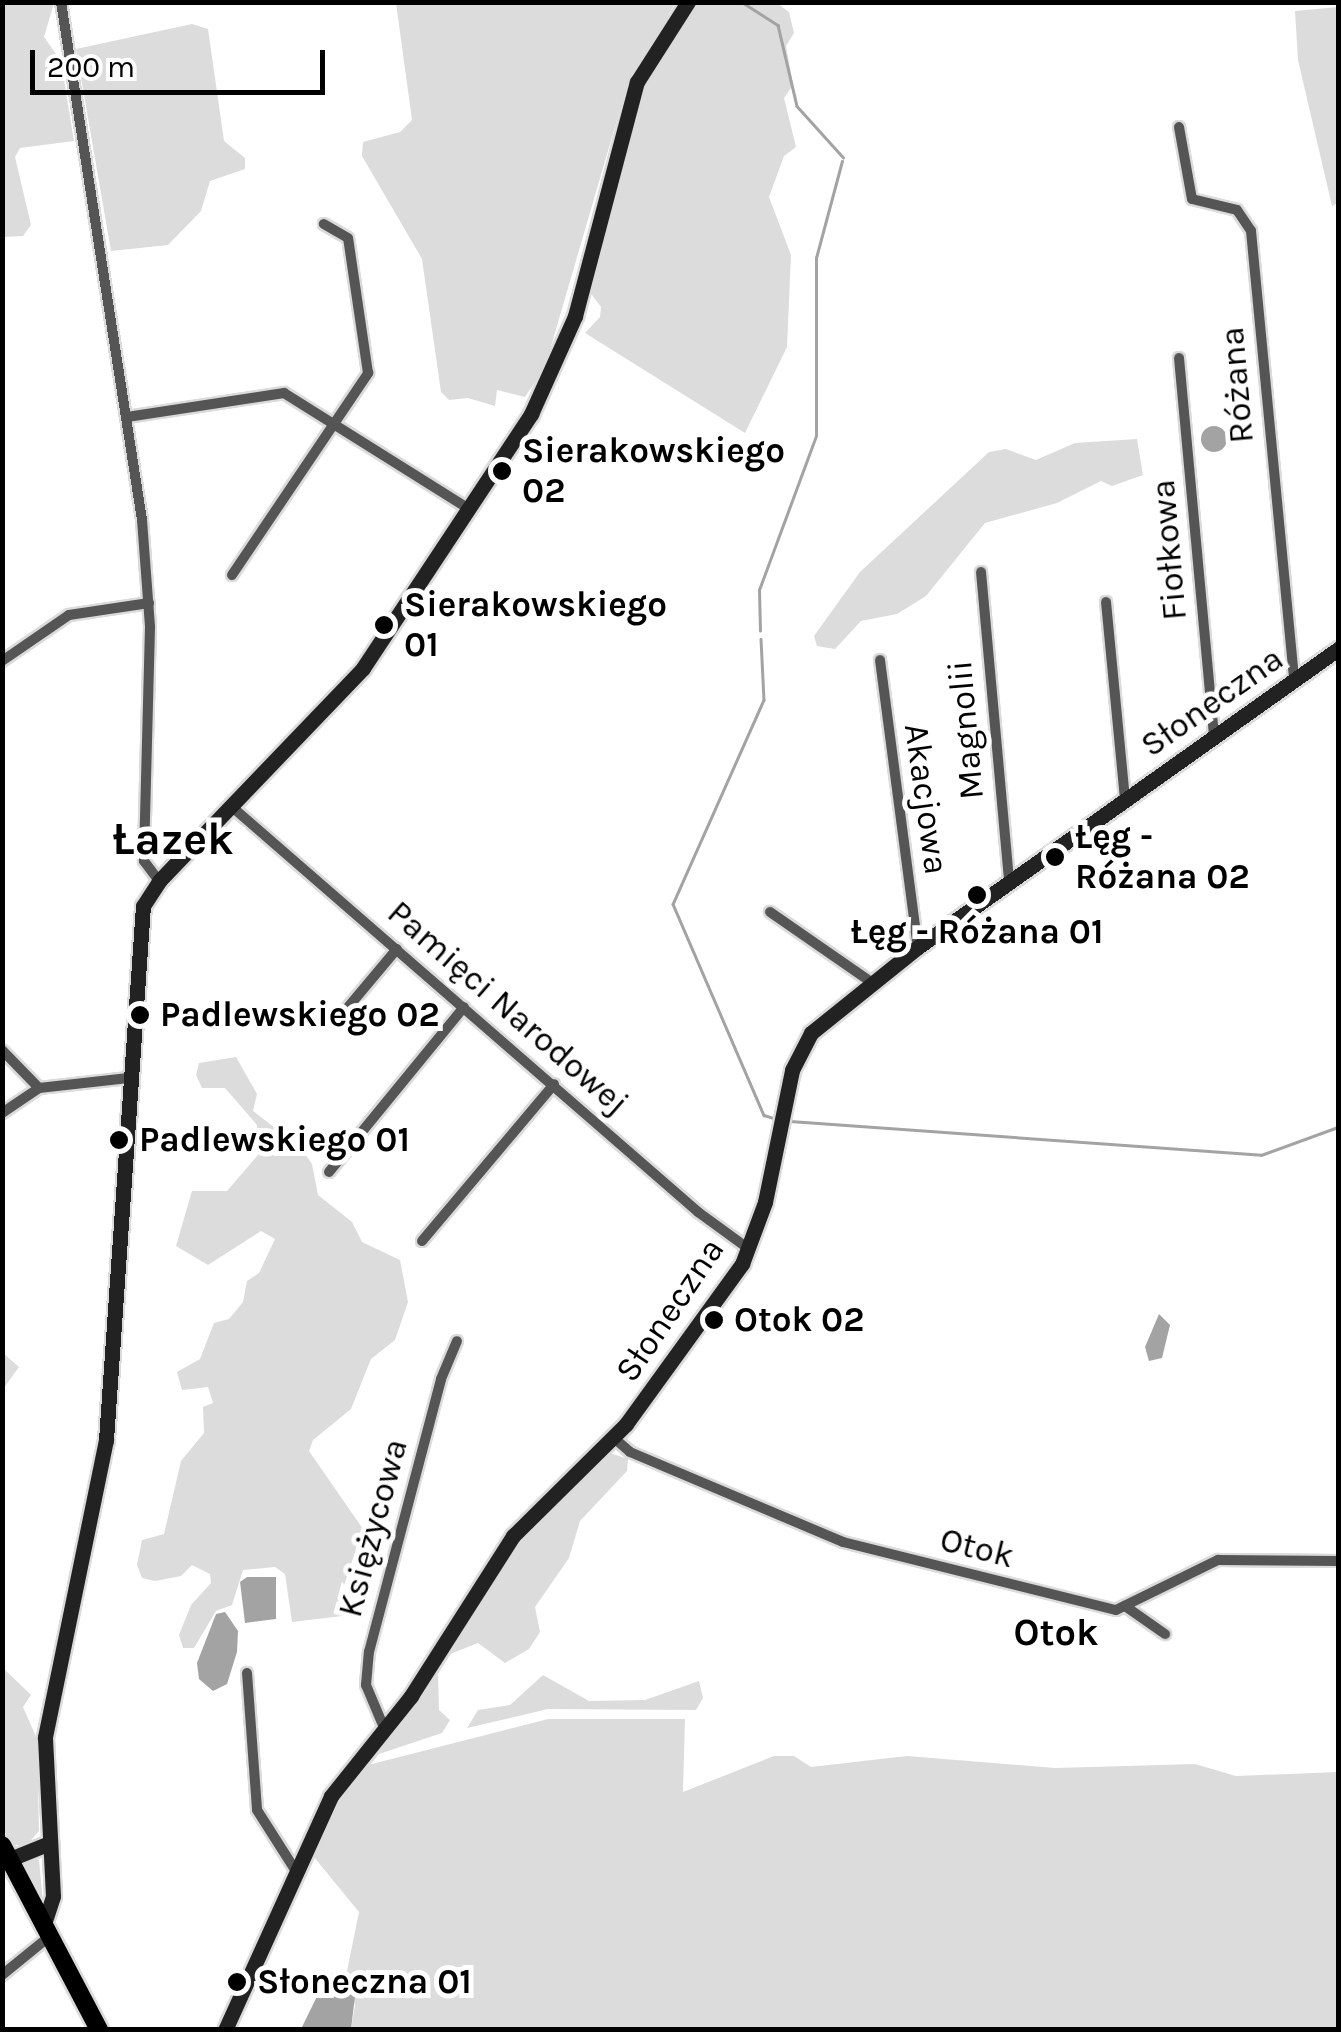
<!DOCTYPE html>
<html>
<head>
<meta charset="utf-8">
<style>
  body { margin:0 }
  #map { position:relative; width:1341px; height:2032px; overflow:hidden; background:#fff; font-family:Karla,sans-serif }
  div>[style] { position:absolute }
  .green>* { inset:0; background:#dcdcdc }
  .water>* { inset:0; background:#a3a3a3 }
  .round { border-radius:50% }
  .stream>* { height:2.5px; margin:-1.25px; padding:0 1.25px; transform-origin:1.25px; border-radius:1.25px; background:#a3a3a3 }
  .roads { filter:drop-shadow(2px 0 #dbdbdb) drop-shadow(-2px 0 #dbdbdb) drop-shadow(0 2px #dbdbdb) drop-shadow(0 -2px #dbdbdb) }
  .street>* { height:10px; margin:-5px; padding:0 5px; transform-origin:5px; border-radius:5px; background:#555 }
  .secondary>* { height:15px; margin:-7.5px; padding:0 7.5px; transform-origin:7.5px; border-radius:7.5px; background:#222 }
  .primary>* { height:18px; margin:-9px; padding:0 9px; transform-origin:9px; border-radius:9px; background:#000 }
  .dots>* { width:28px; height:28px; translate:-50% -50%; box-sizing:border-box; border:5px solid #fff; border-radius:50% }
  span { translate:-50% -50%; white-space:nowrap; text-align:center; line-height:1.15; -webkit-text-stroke:10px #fff; paint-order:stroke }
  .street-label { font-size:35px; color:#000 }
  .poi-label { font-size:35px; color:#000; font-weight:700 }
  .left { translate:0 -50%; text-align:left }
  .neighbourhood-label { font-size:38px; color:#000; font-weight:700 }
  .district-label { font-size:45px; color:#000; font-weight:700 }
  .frame { position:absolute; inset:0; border:5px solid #000; pointer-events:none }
  .scale { position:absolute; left:30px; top:50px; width:295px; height:45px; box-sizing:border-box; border:5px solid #000; border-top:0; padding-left:12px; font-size:30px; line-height:35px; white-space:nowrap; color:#000; -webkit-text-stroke:8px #fff; paint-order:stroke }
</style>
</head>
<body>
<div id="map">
  <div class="green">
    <div style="clip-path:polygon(3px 2px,54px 3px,44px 37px,61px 61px,74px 141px,20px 148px,15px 157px,31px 225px,23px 236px,3px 237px)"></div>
    <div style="clip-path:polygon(396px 3px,675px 3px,624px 96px,545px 367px,525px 397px,497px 390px,495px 406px,468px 398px,449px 400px,441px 392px,422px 259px,362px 156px,363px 142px,400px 132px,412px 120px)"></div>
    <div style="clip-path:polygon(695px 3px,777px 3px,789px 12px,794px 33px,786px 46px,793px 85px,784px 98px,796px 147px,784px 156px,769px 197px,791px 255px,787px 347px,745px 433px,585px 333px,600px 317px,601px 307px,589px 291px,642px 86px)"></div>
    <div style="clip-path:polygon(1338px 7px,1338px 203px,1332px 206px,1298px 60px,1295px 11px)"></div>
    <div style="clip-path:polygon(192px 24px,208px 29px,224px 141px,245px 158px,245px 169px,210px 181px,201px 211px,168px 245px,111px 251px,76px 49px)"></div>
    <div style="clip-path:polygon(1137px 439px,1143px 475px,1112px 486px,1101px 481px,1057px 503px,985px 523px,926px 596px,897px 614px,861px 621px,835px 649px,817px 646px,814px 636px,860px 572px,989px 452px,1006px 449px,1036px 460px,1075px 443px)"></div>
    <div style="clip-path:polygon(236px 1057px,257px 1094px,253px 1111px,301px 1148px,312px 1164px,318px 1195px,352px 1222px,362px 1242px,400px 1260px,408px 1302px,395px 1340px,371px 1359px,351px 1409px,313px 1440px,309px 1451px,363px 1529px,338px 1603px,342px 1616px,292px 1622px,285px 1574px,275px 1567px,243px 1570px,232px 1605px,216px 1611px,194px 1648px,183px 1648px,179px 1635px,191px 1605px,211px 1583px,210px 1574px,192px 1565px,181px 1576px,155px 1581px,142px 1578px,137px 1565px,142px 1540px,164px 1534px,181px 1461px,204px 1433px,203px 1407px,213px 1403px,208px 1387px,182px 1390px,177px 1372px,200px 1359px,214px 1323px,229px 1319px,243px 1302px,247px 1281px,259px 1273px,275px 1239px,261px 1231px,208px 1265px,176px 1246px,192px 1191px,227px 1191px,258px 1155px,257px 1125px,225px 1088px,202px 1088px,196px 1075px,199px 1063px)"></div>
    <div style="clip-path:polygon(3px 1353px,19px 1367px,3px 1389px)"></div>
    <div style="clip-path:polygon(610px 1453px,628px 1459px,627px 1471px,580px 1521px,569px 1558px,535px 1607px,540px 1632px,529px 1649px,505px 1663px,478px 1643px,445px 1656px,534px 1522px)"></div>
    <div style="clip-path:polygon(2px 1667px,31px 1695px,23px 1707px,37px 1739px,39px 1831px,27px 1845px,15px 1845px,3px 1830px)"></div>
    <div style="clip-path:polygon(438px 1674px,439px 1710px,450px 1720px,442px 1733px,379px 1754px)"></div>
    <div style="clip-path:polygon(543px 1675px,589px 1701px,645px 1700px,699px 1681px,703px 1698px,696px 1710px,548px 1709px,467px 1728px,478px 1710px,510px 1705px)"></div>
    <div style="clip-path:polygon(548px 1719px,685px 1719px,683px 1792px,774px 1756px,794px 1756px,811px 1767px,907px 1756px,1055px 1768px,1195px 1764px,1236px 1776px,1338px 1772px,1338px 2029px,351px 2029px,355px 2005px,347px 1971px,359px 1912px,309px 1851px,337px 1800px,368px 1765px)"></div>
    <div style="clip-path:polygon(28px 1860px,39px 1860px,43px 1903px,23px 1870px)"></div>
  </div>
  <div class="water">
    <div class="round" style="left:1201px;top:426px;width:26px;height:26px"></div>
    <div style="clip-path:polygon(1159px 1314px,1170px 1325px,1162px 1358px,1149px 1361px,1145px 1347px)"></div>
    <div style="clip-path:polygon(247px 1577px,276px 1577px,276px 1619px,245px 1623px,240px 1582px)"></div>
    <div style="clip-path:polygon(225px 1612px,238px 1631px,237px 1652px,227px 1684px,213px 1691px,199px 1679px,197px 1663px,216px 1614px)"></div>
    <div style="clip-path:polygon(341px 1970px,356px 1988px,351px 2029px,301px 2029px,327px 1976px)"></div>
  </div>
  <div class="stream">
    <div style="left:742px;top:2px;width:43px;rotate:32.6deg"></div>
    <div style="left:778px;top:25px;width:83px;rotate:76.8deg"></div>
    <div style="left:797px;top:106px;width:69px;rotate:48deg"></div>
    <div style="left:760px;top:631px;width:41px;rotate:-91.4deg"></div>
    <div style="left:759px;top:590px;width:164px;rotate:-69.7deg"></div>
    <div style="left:816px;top:436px;width:178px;rotate:-90deg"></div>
    <div style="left:816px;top:258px;width:100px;rotate:-75deg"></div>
    <div style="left:761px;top:639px;width:61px;rotate:87.2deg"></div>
    <div style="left:764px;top:700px;width:223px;rotate:114deg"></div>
    <div style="left:673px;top:904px;width:230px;rotate:66.7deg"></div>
    <div style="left:764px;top:1115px;width:9px;rotate:18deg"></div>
    <div style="left:790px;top:1121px;width:472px;rotate:4.1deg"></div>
    <div style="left:1261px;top:1155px;width:82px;rotate:-20deg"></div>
  </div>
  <div class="roads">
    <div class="street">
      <div style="left:61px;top:2px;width:524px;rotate:81.11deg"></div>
      <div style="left:142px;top:520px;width:107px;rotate:85.7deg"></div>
      <div style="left:150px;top:627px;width:234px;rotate:91.5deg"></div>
      <div style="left:144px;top:861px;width:25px;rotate:53deg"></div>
      <div style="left:1179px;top:127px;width:73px;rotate:79.8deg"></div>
      <div style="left:1192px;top:199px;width:46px;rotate:13.7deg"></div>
      <div style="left:1237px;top:210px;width:25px;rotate:56deg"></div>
      <div style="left:1251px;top:231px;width:451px;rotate:84.5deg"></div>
      <div style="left:1179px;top:358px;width:382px;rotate:84.7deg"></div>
      <div style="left:127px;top:417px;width:159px;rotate:-8.7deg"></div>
      <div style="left:284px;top:393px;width:218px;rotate:32.1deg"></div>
      <div style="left:981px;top:572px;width:311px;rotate:84.8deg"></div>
      <div style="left:232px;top:575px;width:244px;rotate:-56deg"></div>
      <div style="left:368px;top:373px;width:136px;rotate:-98.4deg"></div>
      <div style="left:348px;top:238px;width:28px;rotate:-150deg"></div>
      <div style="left:1106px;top:602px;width:200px;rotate:84.5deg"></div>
      <div style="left:880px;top:660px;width:290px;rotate:82.5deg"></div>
      <div style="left:2px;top:661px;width:81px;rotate:-34.5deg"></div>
      <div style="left:69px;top:615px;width:81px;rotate:-8.5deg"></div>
      <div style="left:231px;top:806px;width:619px;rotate:41deg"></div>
      <div style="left:698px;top:1212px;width:63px;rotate:36deg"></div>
      <div style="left:770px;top:912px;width:123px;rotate:34.7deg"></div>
      <div style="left:339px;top:1018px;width:90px;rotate:-50deg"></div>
      <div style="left:2px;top:1050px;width:53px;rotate:45.8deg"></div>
      <div style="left:2px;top:1113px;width:45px;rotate:-34deg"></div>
      <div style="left:39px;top:1088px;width:90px;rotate:-6.4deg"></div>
      <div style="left:329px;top:1172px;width:213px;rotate:-50.7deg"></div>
      <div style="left:422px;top:1241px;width:205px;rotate:-49.9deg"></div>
      <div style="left:614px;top:1438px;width:21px;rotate:41deg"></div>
      <div style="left:630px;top:1452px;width:231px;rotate:22.9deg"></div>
      <div style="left:843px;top:1542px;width:281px;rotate:14deg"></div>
      <div style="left:1116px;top:1610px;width:114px;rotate:-26.1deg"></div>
      <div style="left:1218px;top:1560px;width:120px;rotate:0.5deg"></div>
      <div style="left:1125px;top:1606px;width:49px;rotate:35deg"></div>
      <div style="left:247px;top:1673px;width:137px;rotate:85.8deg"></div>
      <div style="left:257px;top:1810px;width:69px;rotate:57.5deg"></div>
      <div style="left:385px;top:1730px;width:49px;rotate:-112.9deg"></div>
      <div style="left:366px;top:1685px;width:33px;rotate:-85deg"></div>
      <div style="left:369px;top:1652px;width:282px;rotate:-75.2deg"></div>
      <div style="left:441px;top:1379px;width:41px;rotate:-67.2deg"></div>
      <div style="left:2px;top:1975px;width:62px;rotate:-39.1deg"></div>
    </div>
    <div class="secondary">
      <div style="left:10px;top:1859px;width:40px;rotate:-22deg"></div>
      <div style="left:44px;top:1924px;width:29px;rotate:-72deg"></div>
      <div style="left:53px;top:1896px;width:159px;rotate:-92.9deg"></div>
      <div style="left:45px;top:1737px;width:303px;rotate:-78.4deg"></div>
      <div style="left:106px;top:1440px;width:535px;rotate:-86.04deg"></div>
      <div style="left:143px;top:906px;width:30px;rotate:-57deg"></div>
      <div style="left:159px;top:881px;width:295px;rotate:-46.2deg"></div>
      <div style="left:363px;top:668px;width:305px;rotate:-56.5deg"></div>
      <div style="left:531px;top:414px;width:107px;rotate:-65.8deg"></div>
      <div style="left:575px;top:316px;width:242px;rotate:-75.2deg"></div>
      <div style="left:637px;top:82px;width:95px;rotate:-57.5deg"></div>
      <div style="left:225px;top:2030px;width:257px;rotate:-65.6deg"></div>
      <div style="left:331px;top:1796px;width:128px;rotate:-51.3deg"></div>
      <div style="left:411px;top:1696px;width:190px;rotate:-57.5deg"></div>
      <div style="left:513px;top:1536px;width:159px;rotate:-44.7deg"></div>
      <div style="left:626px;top:1424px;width:198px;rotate:-54.1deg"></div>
      <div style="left:742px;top:1264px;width:66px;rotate:-69.6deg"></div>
      <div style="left:765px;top:1202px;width:135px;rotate:-78.4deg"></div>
      <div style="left:792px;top:1070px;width:42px;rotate:-62.8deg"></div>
      <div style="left:811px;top:1033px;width:137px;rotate:-38.8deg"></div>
      <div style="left:918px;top:947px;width:515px;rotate:-35.36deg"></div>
    </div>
    <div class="primary">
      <div style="left:2px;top:1845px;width:209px;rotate:62.3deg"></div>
    </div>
  </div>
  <div class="dots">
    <div style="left:502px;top:471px;background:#000"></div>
    <div style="left:384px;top:625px;background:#000"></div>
    <div style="left:1055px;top:857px;background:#000"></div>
    <div style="left:977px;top:895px;background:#000"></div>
    <div style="left:140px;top:1015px;background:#000"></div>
    <div style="left:119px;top:1140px;background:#000"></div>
    <div style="left:714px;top:1320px;background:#000"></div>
    <div style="left:237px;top:1982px;background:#000"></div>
  </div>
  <div class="street-label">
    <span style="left:1237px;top:385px;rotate:-95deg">Różana</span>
    <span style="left:1169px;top:550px;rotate:-95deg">Fiołkowa</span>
    <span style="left:1212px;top:702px;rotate:-35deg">Słoneczna</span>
    <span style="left:966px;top:730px;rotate:-95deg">Magnolii</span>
    <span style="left:926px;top:799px;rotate:82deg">Akacjowa</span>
    <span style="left:508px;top:1008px;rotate:41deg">Pamięci Narodowej</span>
    <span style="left:670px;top:1310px;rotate:-56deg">Słoneczna</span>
    <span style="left:373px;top:1528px;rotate:-75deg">Księżycowa</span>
    <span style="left:977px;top:1548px;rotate:14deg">Otok</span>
  </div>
  <div class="poi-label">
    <span class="left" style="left:522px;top:471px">Sierakowskiego<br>02</span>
    <span class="left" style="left:404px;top:625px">Sierakowskiego<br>01</span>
    <span class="left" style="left:1075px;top:857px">Łęg -<br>Różana 02</span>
    <span style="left:977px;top:932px">Łęg - Różana 01</span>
    <span class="left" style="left:160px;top:1015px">Padlewskiego 02</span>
    <span class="left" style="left:139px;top:1140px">Padlewskiego 01</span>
    <span class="left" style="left:734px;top:1320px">Otok 02</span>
    <span class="left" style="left:257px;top:1982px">Słoneczna 01</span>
  </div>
  <div class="neighbourhood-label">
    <span style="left:1056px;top:1633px">Otok</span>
  </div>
  <div class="district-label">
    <span style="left:173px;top:840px">Łazek</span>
  </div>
  <div class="frame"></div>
  <div class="scale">200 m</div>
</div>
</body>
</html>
